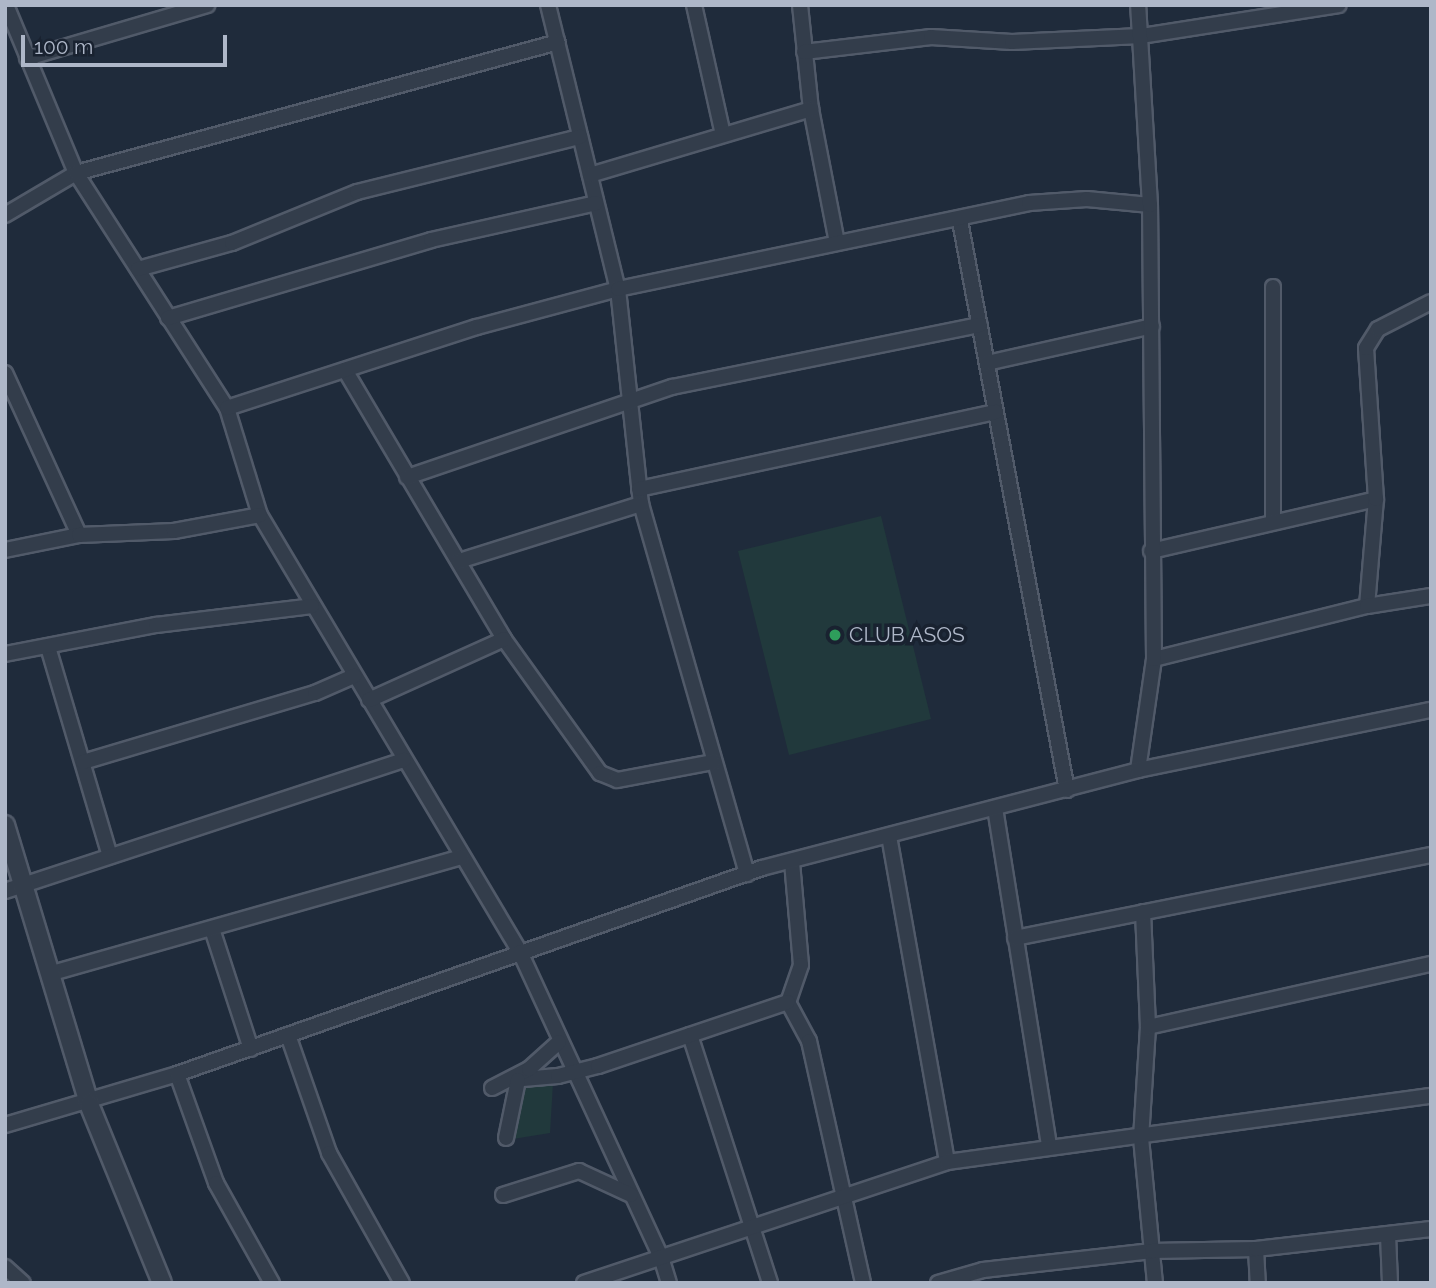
<!DOCTYPE html>
<html>
<head>
<meta charset="utf-8">
<style>
  body { margin:0 }
  #map { position:relative; width:1436px; height:1288px; overflow:hidden; background:#1f2b3b; font-family:Raleway,sans-serif }
  div>[style] { position:absolute }
  .green>* { inset:0; background:#21393c }
  .roads { filter:drop-shadow(2px 0 #515a69) drop-shadow(-2px 0 #515a69) drop-shadow(0 2px #515a69) drop-shadow(0 -2px #515a69) }
  .minor>* { height:14px; margin:-7px; padding:0 7px; transform-origin:7px; border-radius:7px; background:#333d4b }
  .tertiary>* { height:18px; margin:-9px; padding:0 9px; transform-origin:9px; border-radius:9px; background:#333d4b }
  .dots>* { width:19px; height:19px; translate:-50% -50%; box-sizing:border-box; border:4px solid #192230; border-radius:50% }
  span { translate:-50% -50%; white-space:nowrap; text-align:center; line-height:1.15; -webkit-text-stroke:7px #192230; paint-order:stroke }
  .poi-label { font-size:21px; color:#aeb7c8 }
  .left { translate:0 -50%; text-align:left }
  .frame { position:absolute; inset:0; border:7px solid #aeb7c8; pointer-events:none }
  .scale { position:absolute; left:21px; top:35px; width:206px; height:32px; box-sizing:border-box; border:4px solid #aeb7c8; border-top:0; padding-left:9px; font-size:21px; line-height:24px; white-space:nowrap; color:#aeb7c8; -webkit-text-stroke:5px #192230; paint-order:stroke }
</style>
</head>
<body>
<div id="map">
  <div class="green">
    <div style="clip-path:polygon(881px 516px,931px 719px,789px 755px,738px 551px)"></div>
    <div style="clip-path:polygon(514px 1081px,553px 1083px,550px 1133px,501px 1141px)"></div>
  </div>
  <div class="roads">
    <div class="minor">
      <div style="left:6px;top:5px;width:182px;rotate:67.4deg"></div>
      <div style="left:76px;top:173px;width:279px;rotate:57.3deg"></div>
      <div style="left:227px;top:408px;width:112px;rotate:72.9deg"></div>
      <div style="left:260px;top:515px;width:508px;rotate:59.25deg"></div>
      <div style="left:520px;top:952px;width:336px;rotate:65.2deg"></div>
      <div style="left:661px;top:1257px;width:27px;rotate:73deg"></div>
      <div style="left:548px;top:5px;width:292px;rotate:76.2deg"></div>
      <div style="left:618px;top:289px;width:216px;rotate:83.9deg"></div>
      <div style="left:641px;top:504px;width:385px;rotate:74deg"></div>
      <div style="left:694px;top:5px;width:133px;rotate:77.4deg"></div>
      <div style="left:800px;top:5px;width:105px;rotate:84deg"></div>
      <div style="left:811px;top:109px;width:136px;rotate:79deg"></div>
      <div style="left:804px;top:52px;width:128px;rotate:-6.7deg"></div>
      <div style="left:931px;top:37px;width:81px;rotate:3.5deg"></div>
      <div style="left:1012px;top:42px;width:129px;rotate:-2.7deg"></div>
      <div style="left:1141px;top:36px;width:200px;rotate:-8.9deg"></div>
      <div style="left:27px;top:58px;width:188px;rotate:-16.4deg"></div>
      <div style="left:590px;top:175px;width:231px;rotate:-16.6deg"></div>
      <div style="left:5px;top:215px;width:82px;rotate:-30.6deg"></div>
      <div style="left:76px;top:173px;width:499px;rotate:-15.2deg"></div>
      <div style="left:960px;top:221px;width:579px;rotate:79.35deg"></div>
      <div style="left:138px;top:269px;width:98px;rotate:-15.5deg"></div>
      <div style="left:232px;top:243px;width:135px;rotate:-22.2deg"></div>
      <div style="left:357px;top:192px;width:230px;rotate:-13.9deg"></div>
      <div style="left:168px;top:318px;width:274px;rotate:-16.5deg"></div>
      <div style="left:431px;top:240px;width:169px;rotate:-12.6deg"></div>
      <div style="left:987px;top:363px;width:169px;rotate:-12.6deg"></div>
      <div style="left:345px;top:370px;width:312px;rotate:59.4deg"></div>
      <div style="left:504px;top:639px;width:165px;rotate:54.4deg"></div>
      <div style="left:600px;top:773px;width:18px;rotate:22deg"></div>
      <div style="left:617px;top:780px;width:98px;rotate:-10.6deg"></div>
      <div style="left:5px;top:373px;width:178px;rotate:65.4deg"></div>
      <div style="left:227px;top:408px;width:263px;rotate:-18deg"></div>
      <div style="left:477px;top:327px;width:146px;rotate:-15.1deg"></div>
      <div style="left:618px;top:289px;width:420px;rotate:-11.8deg"></div>
      <div style="left:1029px;top:203px;width:58px;rotate:-3.9deg"></div>
      <div style="left:1087px;top:199px;width:63px;rotate:5.4deg"></div>
      <div style="left:407px;top:477px;width:280px;rotate:-18.8deg"></div>
      <div style="left:672px;top:387px;width:314px;rotate:-11.4deg"></div>
      <div style="left:639px;top:489px;width:365px;rotate:-12.2deg"></div>
      <div style="left:1273px;top:522px;width:235px;rotate:-90deg"></div>
      <div style="left:5px;top:550px;width:76px;rotate:-11.5deg"></div>
      <div style="left:79px;top:535px;width:95px;rotate:-2.4deg"></div>
      <div style="left:174px;top:531px;width:87px;rotate:-10.5deg"></div>
      <div style="left:1151px;top:551px;width:231px;rotate:-13deg"></div>
      <div style="left:459px;top:561px;width:191px;rotate:-17.4deg"></div>
      <div style="left:1367px;top:606px;width:107px;rotate:-85.2deg"></div>
      <div style="left:1376px;top:499px;width:151px;rotate:-93.8deg"></div>
      <div style="left:1366px;top:348px;width:22px;rotate:-58deg"></div>
      <div style="left:1378px;top:329px;width:59px;rotate:-27deg"></div>
      <div style="left:48px;top:647px;width:218px;rotate:73.5deg"></div>
      <div style="left:5px;top:654px;width:154px;rotate:-10.9deg"></div>
      <div style="left:156px;top:625px;width:157px;rotate:-6.9deg"></div>
      <div style="left:1154px;top:659px;width:219px;rotate:-14deg"></div>
      <div style="left:1367px;top:606px;width:65px;rotate:-8.9deg"></div>
      <div style="left:369px;top:700px;width:148px;rotate:-24.3deg"></div>
      <div style="left:83px;top:762px;width:242px;rotate:-16.6deg"></div>
      <div style="left:315px;top:693px;width:43px;rotate:-23.6deg"></div>
      <div style="left:1138px;top:770px;width:112px;rotate:-81.8deg"></div>
      <div style="left:1154px;top:659px;width:454px;rotate:-90.5deg"></div>
      <div style="left:1150px;top:205px;width:200px;rotate:-93.4deg"></div>
      <div style="left:995px;top:808px;width:343px;rotate:80.9deg"></div>
      <div style="left:889px;top:836px;width:331px;rotate:79.9deg"></div>
      <div style="left:792px;top:862px;width:103px;rotate:85deg"></div>
      <div style="left:801px;top:965px;width:39px;rotate:109deg"></div>
      <div style="left:788px;top:1002px;width:44px;rotate:61.7deg"></div>
      <div style="left:809px;top:1041px;width:248px;rotate:77.4deg"></div>
      <div style="left:5px;top:891px;width:420px;rotate:-18.2deg"></div>
      <div style="left:1143px;top:912px;width:115px;rotate:87.5deg"></div>
      <div style="left:1148px;top:1027px;width:111px;rotate:93.6deg"></div>
      <div style="left:1141px;top:1138px;width:146px;rotate:84.5deg"></div>
      <div style="left:212px;top:929px;width:126px;rotate:72deg"></div>
      <div style="left:1015px;top:938px;width:424px;rotate:-11.3deg"></div>
      <div style="left:52px;top:973px;width:426px;rotate:-15.8deg"></div>
      <div style="left:1148px;top:1027px;width:290px;rotate:-12.6deg"></div>
      <div style="left:288px;top:1035px;width:125px;rotate:70.8deg"></div>
      <div style="left:329px;top:1153px;width:149px;rotate:60.7deg"></div>
      <div style="left:690px;top:1035px;width:261px;rotate:72.1deg"></div>
      <div style="left:177px;top:1074px;width:116px;rotate:70.3deg"></div>
      <div style="left:216px;top:1183px;width:115px;rotate:60.8deg"></div>
      <div style="left:511px;top:1080px;width:47px;rotate:-4.9deg"></div>
      <div style="left:558px;top:1076px;width:41px;rotate:-14deg"></div>
      <div style="left:598px;top:1066px;width:200px;rotate:-18.6deg"></div>
      <div style="left:492px;top:1088px;width:42px;rotate:-27.2deg"></div>
      <div style="left:529px;top:1069px;width:40px;rotate:-42deg"></div>
      <div style="left:5px;top:1125px;width:179px;rotate:-16.5deg"></div>
      <div style="left:177px;top:1074px;width:620px;rotate:-19.4deg"></div>
      <div style="left:762px;top:868px;width:389px;rotate:-14.6deg"></div>
      <div style="left:1138px;top:770px;width:299px;rotate:-11.6deg"></div>
      <div style="left:506px;top:1138px;width:59px;rotate:-78.3deg"></div>
      <div style="left:503px;top:1195px;width:80px;rotate:-17.5deg"></div>
      <div style="left:579px;top:1171px;width:57px;rotate:24.8deg"></div>
      <div style="left:1388px;top:1235px;width:48px;rotate:87.6deg"></div>
      <div style="left:1256px;top:1249px;width:34px;rotate:87deg"></div>
      <div style="left:5px;top:1267px;width:24px;rotate:42deg"></div>
      <div style="left:584px;top:1283px;width:383px;rotate:-18.4deg"></div>
      <div style="left:947px;top:1162px;width:488px;rotate:-7.8deg"></div>
      <div style="left:938px;top:1283px;width:47px;rotate:-16.1deg"></div>
      <div style="left:983px;top:1270px;width:170px;rotate:-6.4deg"></div>
      <div style="left:1152px;top:1251px;width:104px;rotate:-1.1deg"></div>
      <div style="left:1256px;top:1249px;width:176px;rotate:-6.5deg"></div>
    </div>
    <div class="tertiary">
      <div style="left:5px;top:825px;width:291px;rotate:73.2deg"></div>
      <div style="left:89px;top:1104px;width:193px;rotate:67.8deg"></div>
    </div>
  </div>
  <div class="dots">
    <div style="left:835px;top:635px;background:#2e9e5b"></div>
  </div>
  <div class="poi-label">
    <span class="left" style="left:849px;top:635px">CLUB ASOS</span>
  </div>
  <div class="frame"></div>
  <div class="scale">100 m</div>
</div>
</body>
</html>
